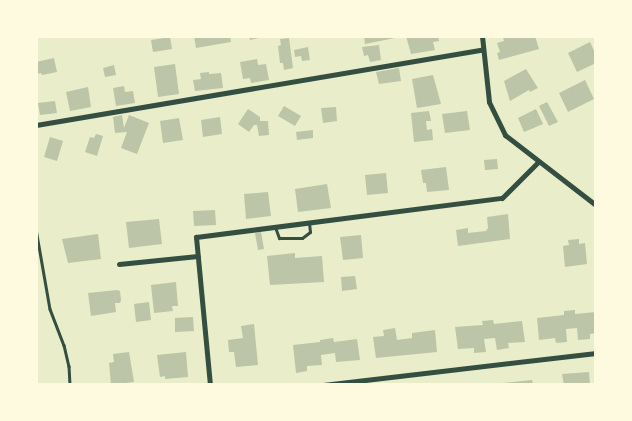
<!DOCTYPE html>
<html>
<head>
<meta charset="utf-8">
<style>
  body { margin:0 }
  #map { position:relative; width:632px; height:421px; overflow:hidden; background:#e9edc9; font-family:"Public Sans",sans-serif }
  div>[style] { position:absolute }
  .building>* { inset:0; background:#bcc5a7 }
  .path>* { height:2.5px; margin:-1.25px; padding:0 1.25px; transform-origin:1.25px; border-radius:1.25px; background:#344e41 }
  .service>* { height:3px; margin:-1.5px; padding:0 1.5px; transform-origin:1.5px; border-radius:1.5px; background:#344e41 }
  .minor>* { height:5px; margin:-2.5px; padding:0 2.5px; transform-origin:2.5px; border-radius:2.5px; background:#344e41 }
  span { translate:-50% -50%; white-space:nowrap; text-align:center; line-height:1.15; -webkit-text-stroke:4px #fefae0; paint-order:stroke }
  .frame { position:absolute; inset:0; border:38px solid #fefae0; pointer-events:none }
</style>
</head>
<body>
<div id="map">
  <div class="building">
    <div style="clip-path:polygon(194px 36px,230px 36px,231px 42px,196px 48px)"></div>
    <div style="clip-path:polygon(249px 36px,263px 36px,263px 37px,250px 40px)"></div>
    <div style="clip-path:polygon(364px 36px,400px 36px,400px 37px,365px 44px)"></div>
    <div style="clip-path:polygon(406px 36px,438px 36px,439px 41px,433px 42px,435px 50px,411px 54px)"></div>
    <div style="clip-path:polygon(535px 36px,539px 49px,499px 60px,497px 53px,500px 52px,497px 43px,504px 41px,503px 37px)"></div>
    <div style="clip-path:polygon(170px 37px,172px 49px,153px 52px,151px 40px)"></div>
    <div style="clip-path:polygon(289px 38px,293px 68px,284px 70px,283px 63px,280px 63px,278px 46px,281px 45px,280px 39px)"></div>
    <div style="clip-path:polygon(590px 42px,596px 55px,596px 63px,577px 72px,568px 53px)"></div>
    <div style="clip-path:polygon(379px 45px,381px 60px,370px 62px,368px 55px,364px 56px,362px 47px)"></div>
    <div style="clip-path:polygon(308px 47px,310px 60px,302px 61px,301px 56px,295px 57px,294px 50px)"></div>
    <div style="clip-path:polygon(54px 58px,57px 72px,42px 75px,41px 73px,36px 74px,36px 62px)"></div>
    <div style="clip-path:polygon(257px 59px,258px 65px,266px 64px,269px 80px,251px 83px,250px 78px,243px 79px,240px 62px)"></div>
    <div style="clip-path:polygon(175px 64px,179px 94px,158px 97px,154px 67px)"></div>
    <div style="clip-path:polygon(114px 65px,116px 75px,105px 77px,103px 68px)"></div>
    <div style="clip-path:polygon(399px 68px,401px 81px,379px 84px,376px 72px)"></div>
    <div style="clip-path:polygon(526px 69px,538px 88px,530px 92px,529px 90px,510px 101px,504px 81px)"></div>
    <div style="clip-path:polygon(209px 72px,209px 74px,221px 73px,223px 88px,195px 91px,193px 80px,201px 79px,200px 73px)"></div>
    <div style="clip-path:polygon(433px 75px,441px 104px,417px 108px,412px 79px)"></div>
    <div style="clip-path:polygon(585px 80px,594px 99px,568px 112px,559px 93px)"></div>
    <div style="clip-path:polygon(124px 86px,125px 92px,133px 91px,135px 103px,116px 106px,113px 88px)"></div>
    <div style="clip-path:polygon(88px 87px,91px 107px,70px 111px,66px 92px)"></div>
    <div style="clip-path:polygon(55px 101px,57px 113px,40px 115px,38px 103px)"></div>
    <div style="clip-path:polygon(547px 102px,558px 122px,549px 126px,539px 106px)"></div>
    <div style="clip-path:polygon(284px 106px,301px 116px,295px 126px,278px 116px)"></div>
    <div style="clip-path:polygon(336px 107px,337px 121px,323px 123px,321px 108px)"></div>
    <div style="clip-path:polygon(248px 109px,260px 117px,260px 121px,268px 121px,269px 135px,259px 136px,257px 125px,254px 125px,249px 132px,238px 124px)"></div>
    <div style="clip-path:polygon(536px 109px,543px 124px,524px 132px,518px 118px)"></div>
    <div style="clip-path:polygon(429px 111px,431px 121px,426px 121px,427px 130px,432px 129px,433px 140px,414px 142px,411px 113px)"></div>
    <div style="clip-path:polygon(467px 111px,470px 130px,445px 133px,442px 114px)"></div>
    <div style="clip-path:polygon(122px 115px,124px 128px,129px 115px,149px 123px,137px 154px,121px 148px,127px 132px,115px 133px,113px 117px)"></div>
    <div style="clip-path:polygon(220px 117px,222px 134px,203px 137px,201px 120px)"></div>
    <div style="clip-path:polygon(179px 118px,183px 140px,163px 143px,160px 121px)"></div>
    <div style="clip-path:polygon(313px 130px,313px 138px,297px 140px,296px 132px)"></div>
    <div style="clip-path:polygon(96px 134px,103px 136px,97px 156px,85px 152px,90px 137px,94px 138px)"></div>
    <div style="clip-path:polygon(50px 137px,63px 141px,57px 161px,44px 157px)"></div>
    <div style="clip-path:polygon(497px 159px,498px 169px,485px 170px,484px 160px)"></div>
    <div style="clip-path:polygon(446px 167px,449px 190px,427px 192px,426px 183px,423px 183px,421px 170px)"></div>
    <div style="clip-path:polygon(386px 173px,388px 193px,367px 195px,365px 175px)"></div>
    <div style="clip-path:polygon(327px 184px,331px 208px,298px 212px,295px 189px)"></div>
    <div style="clip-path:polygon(268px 192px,271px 216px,246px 219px,244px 194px)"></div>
    <div style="clip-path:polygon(215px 210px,216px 225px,194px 226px,193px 211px)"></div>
    <div style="clip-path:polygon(508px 214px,510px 239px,458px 246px,456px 230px,468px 228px,468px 233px,486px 231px,488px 228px,487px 217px)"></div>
    <div style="clip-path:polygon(159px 219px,162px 244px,129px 248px,126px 222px)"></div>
    <div style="clip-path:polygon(261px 232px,264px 249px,258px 250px,255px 233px)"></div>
    <div style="clip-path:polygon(98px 234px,101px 259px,68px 263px,62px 239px)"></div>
    <div style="clip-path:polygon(361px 235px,363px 258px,343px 260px,340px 237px)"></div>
    <div style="clip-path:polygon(579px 239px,579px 244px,585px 243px,587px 264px,565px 267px,563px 246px,569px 245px,568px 240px)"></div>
    <div style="clip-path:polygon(295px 253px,295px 258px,322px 256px,324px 282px,270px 285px,267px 256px)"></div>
    <div style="clip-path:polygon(355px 276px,357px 289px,342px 291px,341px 277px)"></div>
    <div style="clip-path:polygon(176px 282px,178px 306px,172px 306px,173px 311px,154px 313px,151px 285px)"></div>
    <div style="clip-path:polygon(117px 290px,120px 291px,121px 300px,120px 303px,115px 303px,116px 312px,91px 316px,88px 293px)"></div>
    <div style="clip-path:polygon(149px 302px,151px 320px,136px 322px,134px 304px)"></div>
    <div style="clip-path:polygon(575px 310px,575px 314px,596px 312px,596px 333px,590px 334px,590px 339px,578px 340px,577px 328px,566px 329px,567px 342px,556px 343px,555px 338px,539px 340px,537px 318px,564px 315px,564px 311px)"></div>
    <div style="clip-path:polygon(193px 317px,194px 331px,175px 332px,175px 318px)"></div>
    <div style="clip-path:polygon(493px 320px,494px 324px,522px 321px,525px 342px,508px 343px,509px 348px,497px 350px,495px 338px,484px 339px,486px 352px,474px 353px,474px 348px,458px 349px,455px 327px,483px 325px,482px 321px)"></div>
    <div style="clip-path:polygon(254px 324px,258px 365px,236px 367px,234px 352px,229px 352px,228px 340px,243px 338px,241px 326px)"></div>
    <div style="clip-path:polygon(395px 328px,397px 340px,412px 338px,412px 333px,435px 330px,437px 352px,376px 358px,373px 337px,384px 336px,383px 330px)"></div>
    <div style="clip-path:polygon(333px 338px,334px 342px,357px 339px,360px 360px,336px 362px,335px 353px,321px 355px,322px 365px,307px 366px,307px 371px,296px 373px,293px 345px,320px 342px,320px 340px)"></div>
    <div style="clip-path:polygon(129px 352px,134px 382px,126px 383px,126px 385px,111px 385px,109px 363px,114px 362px,113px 354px)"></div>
    <div style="clip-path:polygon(186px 352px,188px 377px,165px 379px,165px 376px,160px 377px,157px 355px)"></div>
    <div style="clip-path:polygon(589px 372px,590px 385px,564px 385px,562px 374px)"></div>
    <div style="clip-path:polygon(532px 380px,533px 385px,503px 385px,503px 383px)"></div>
  </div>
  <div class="path">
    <div style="left:36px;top:229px;width:81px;rotate:80.1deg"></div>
    <div style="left:50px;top:309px;width:39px;rotate:69deg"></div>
    <div style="left:64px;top:345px;width:22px;rotate:77deg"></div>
    <div style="left:69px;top:366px;width:19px;rotate:87deg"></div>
  </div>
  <div class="service">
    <div style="left:275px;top:227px;width:12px;rotate:70deg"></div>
    <div style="left:279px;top:238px;width:23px"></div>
    <div style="left:302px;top:238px;width:10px;rotate:-37deg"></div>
    <div style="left:310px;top:232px;width:9px;rotate:-96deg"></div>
  </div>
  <div class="minor">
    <div style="left:482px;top:36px;width:66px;rotate:83.9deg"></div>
    <div style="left:489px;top:102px;width:37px;rotate:64deg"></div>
    <div style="left:505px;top:135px;width:115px;rotate:37.6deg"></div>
    <div style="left:36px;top:125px;width:453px;rotate:-9.6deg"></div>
    <div style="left:119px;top:264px;width:79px;rotate:-5.8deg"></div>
    <div style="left:210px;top:385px;width:149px;rotate:-95.4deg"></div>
    <div style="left:196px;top:237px;width:308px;rotate:-7.3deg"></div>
    <div style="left:502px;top:198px;width:51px;rotate:-45deg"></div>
    <div style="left:323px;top:385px;width:275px;rotate:-6.7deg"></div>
  </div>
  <div class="frame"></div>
</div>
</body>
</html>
